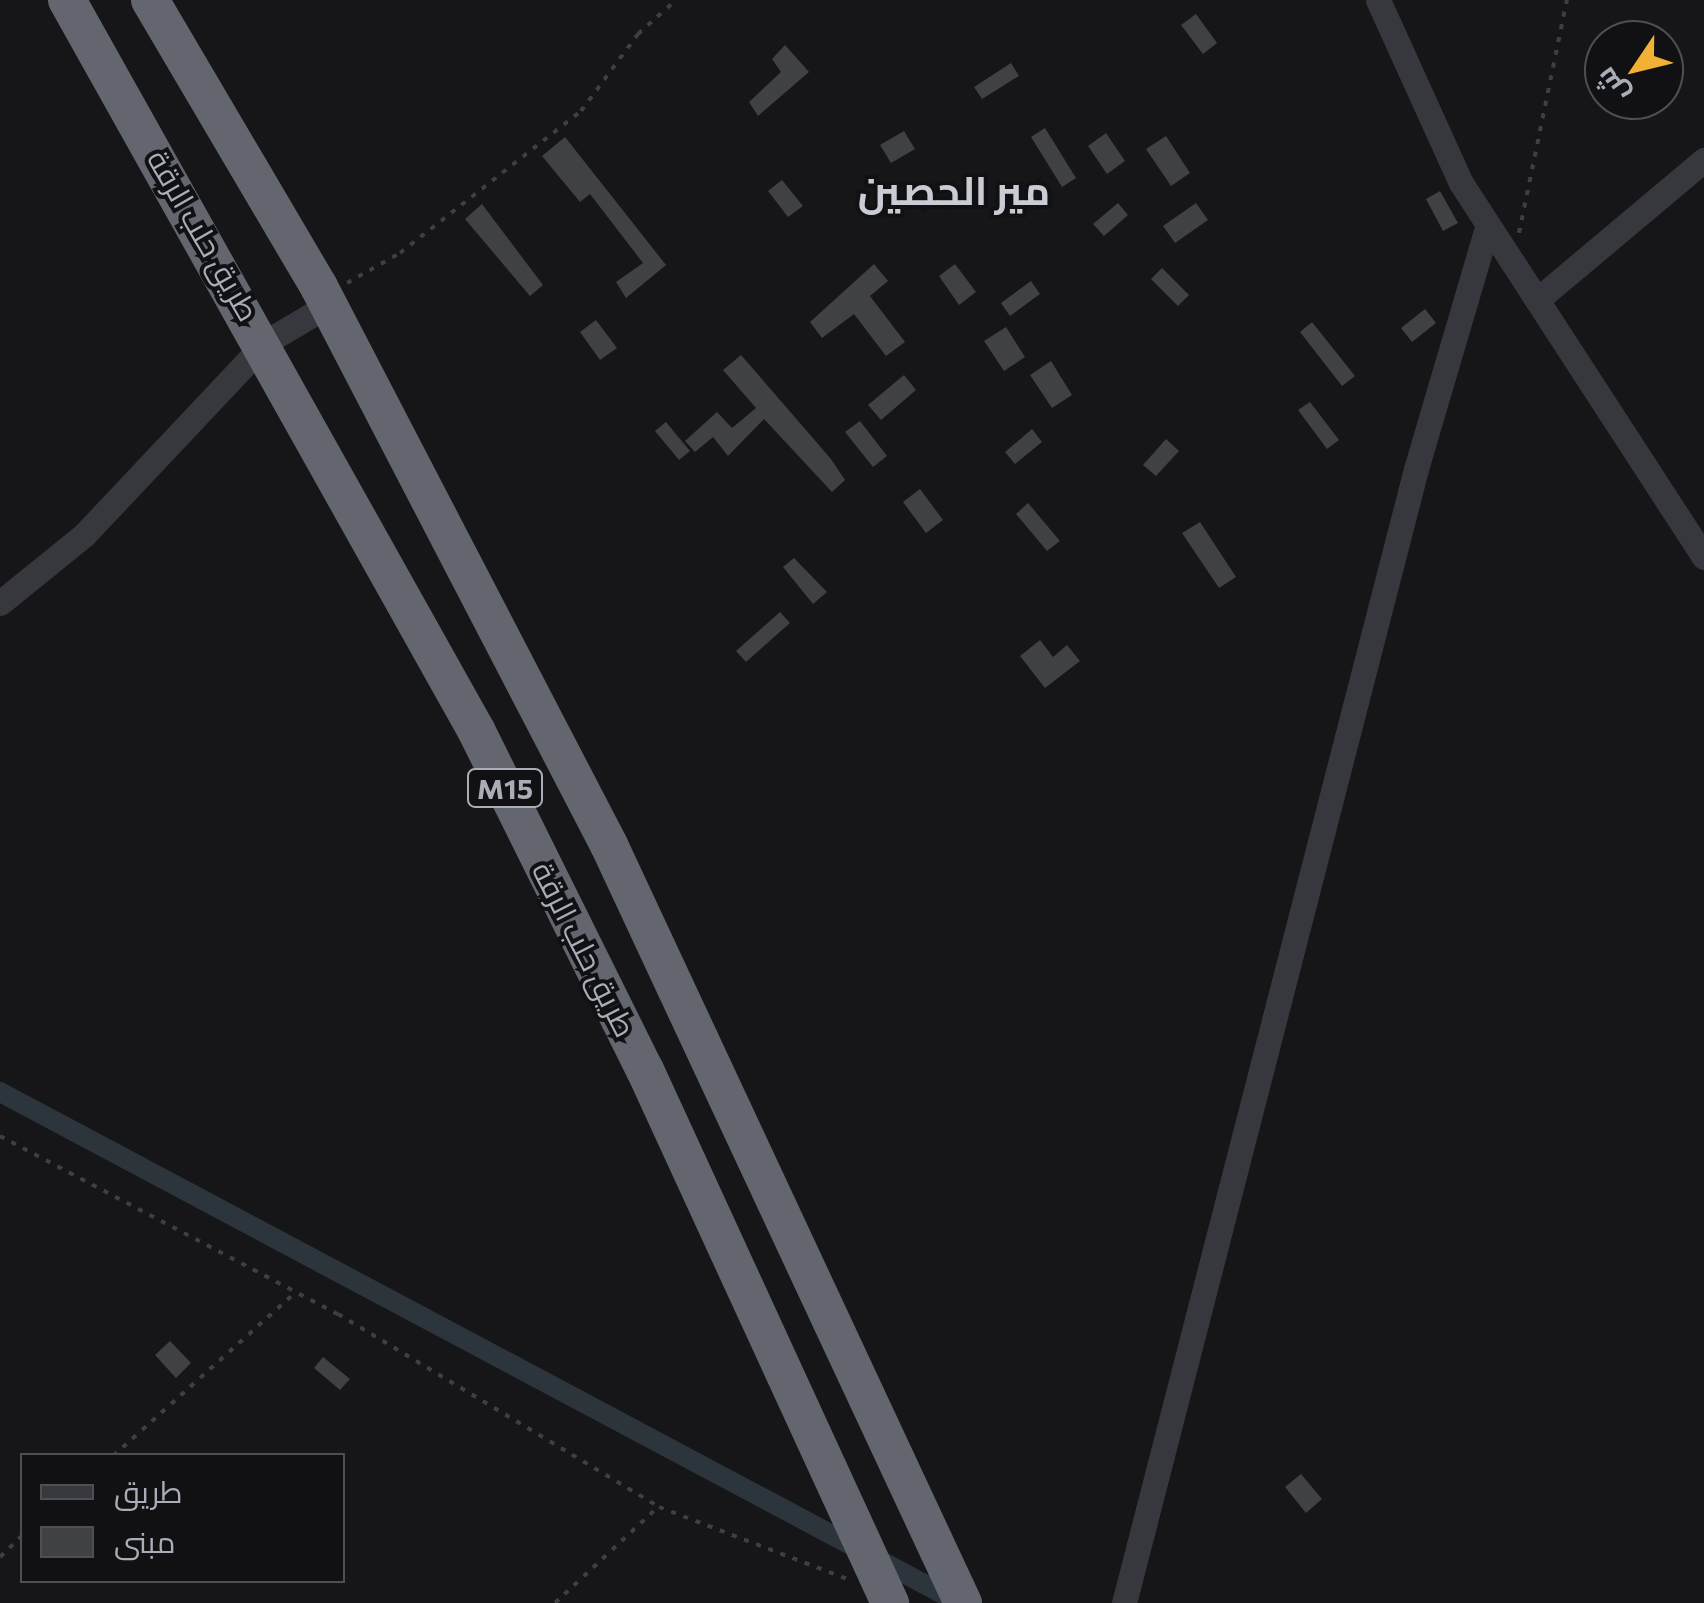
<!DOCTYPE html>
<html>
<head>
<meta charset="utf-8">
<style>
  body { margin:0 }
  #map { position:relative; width:1704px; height:1603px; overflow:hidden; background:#161618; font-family:Commissioner,Cairo,sans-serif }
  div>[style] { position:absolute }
  .canal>* { height:20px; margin:-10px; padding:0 10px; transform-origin:10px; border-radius:10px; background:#2c353c }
  .building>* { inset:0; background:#404145 }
  .path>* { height:4px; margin-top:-2px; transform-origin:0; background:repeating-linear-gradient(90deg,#3d3f44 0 5px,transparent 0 13px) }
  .minor>* { height:25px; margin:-12.5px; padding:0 12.5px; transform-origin:12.5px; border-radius:12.5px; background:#37383d }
  .highway>* { height:38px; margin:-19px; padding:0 19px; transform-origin:19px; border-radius:19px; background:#63666e }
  span { translate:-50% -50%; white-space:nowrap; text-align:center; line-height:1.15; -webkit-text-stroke:8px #111113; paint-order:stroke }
  .shield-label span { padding:2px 8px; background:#111113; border:2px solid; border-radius:8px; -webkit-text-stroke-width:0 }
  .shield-label { font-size:28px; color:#a8adb8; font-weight:700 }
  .street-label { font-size:30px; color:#a8adb8 }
  .district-label { font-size:40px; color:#c9ccd4; font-weight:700 }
  .legend { position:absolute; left:20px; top:1453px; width:325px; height:130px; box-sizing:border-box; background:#111113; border:2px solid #4d4f55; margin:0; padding:12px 18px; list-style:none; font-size:30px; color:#a8adb8 }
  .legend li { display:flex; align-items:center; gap:20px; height:50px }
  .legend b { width:50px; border:2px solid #4d4f55 }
  .north { position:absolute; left:1584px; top:20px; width:100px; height:100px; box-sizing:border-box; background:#111113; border:2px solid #4d4f55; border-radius:50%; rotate:235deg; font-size:28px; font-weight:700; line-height:40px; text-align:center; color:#a8adb8 }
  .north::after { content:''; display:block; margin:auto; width:35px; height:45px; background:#f2b134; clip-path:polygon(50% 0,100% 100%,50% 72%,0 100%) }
</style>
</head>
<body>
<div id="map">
  <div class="canal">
    <div style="left:0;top:1092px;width:1088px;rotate:28.03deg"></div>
  </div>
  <div class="building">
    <div style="clip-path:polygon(1196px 14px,1217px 43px,1203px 54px,1181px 25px)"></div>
    <div style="clip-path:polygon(785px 45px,809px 72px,758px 116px,749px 102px,781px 72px,772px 59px)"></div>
    <div style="clip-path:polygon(1011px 63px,1019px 76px,982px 99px,974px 87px)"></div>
    <div style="clip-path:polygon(1045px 128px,1076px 178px,1062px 187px,1031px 137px)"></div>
    <div style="clip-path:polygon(904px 131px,915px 149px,891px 163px,880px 145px)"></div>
    <div style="clip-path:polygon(1106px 133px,1125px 161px,1107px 174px,1088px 146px)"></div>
    <div style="clip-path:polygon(1166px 136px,1190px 173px,1171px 186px,1146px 149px)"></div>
    <div style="clip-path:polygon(565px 137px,666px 265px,626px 298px,616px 282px,643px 263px,590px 194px,580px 202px,542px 156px)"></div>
    <div style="clip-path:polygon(782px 180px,803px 206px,788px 217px,768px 191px)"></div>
    <div style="clip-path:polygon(1440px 191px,1458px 223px,1443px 231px,1426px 199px)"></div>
    <div style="clip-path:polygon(1118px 203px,1128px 215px,1104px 236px,1093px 224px)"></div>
    <div style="clip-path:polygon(1196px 203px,1208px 220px,1175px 243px,1163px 226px)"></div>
    <div style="clip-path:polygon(482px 204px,543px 285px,530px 296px,465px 219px)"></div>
    <div style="clip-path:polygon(874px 264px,888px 281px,870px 296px,905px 342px,886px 356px,854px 314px,822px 338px,810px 322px)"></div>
    <div style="clip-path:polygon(955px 264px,976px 292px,959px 305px,939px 276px)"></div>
    <div style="clip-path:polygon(1162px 268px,1189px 295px,1178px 306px,1151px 279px)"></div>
    <div style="clip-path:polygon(1031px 281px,1040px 294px,1010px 316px,1001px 303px)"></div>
    <div style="clip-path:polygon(1425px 309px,1436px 323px,1412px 342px,1401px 328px)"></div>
    <div style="clip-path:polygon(596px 320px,617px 348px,600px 360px,580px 332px)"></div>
    <div style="clip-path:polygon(1312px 322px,1355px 376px,1342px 386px,1300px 332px)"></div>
    <div style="clip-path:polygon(1006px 327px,1025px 357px,1004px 371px,984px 341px)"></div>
    <div style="clip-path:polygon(741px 355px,831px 459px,845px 480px,832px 492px,764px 419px,728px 456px,713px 437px,695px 452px,685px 441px,717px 412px,732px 428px,756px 408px,723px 370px)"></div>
    <div style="clip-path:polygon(1051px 361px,1072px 395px,1052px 408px,1030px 375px)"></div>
    <div style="clip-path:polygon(904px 375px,916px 390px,881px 420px,868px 405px)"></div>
    <div style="clip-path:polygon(1310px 402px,1339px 440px,1327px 449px,1298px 410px)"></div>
    <div style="clip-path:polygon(860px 421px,887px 456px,873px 467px,845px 432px)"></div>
    <div style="clip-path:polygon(666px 422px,690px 451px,679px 460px,655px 431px)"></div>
    <div style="clip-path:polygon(1032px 429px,1042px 442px,1015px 464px,1005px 452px)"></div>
    <div style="clip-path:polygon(1166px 439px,1179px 451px,1156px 476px,1143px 465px)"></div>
    <div style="clip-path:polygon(920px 489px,943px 520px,926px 533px,903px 502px)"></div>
    <div style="clip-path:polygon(1028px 503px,1060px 541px,1047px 551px,1016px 514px)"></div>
    <div style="clip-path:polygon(1200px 522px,1236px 577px,1219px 588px,1182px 533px)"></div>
    <div style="clip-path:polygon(794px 558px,827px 592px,813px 604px,783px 567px)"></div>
    <div style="clip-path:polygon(780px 612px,790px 623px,746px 662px,736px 651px)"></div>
    <div style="clip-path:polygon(1040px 640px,1053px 657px,1067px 645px,1080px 661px,1045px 688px,1020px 656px)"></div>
    <div style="clip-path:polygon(170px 1341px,191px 1363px,176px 1378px,155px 1355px)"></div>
    <div style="clip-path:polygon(323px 1357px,350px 1379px,340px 1390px,314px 1368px)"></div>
    <div style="clip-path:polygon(1301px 1474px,1322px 1499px,1306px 1513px,1285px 1487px)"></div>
  </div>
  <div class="path">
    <div style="left:1519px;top:233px;width:238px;rotate:-78.4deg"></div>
    <div style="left:347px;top:283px;width:61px;rotate:-29.5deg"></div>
    <div style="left:400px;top:253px;width:230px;rotate:-38.1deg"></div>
    <div style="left:581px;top:111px;width:96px;rotate:-53.5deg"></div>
    <div style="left:638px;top:34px;width:51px;rotate:-41.8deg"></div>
    <div style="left:0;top:1136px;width:382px;rotate:27.8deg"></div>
    <div style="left:338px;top:1314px;width:375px;rotate:31deg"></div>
    <div style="left:659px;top:1507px;width:202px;rotate:20.9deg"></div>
    <div style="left:113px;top:1456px;width:246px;rotate:-41.9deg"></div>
    <div style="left:0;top:1557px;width:30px;rotate:-44deg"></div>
    <div style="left:555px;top:1603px;width:141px;rotate:-43deg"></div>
  </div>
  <div class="minor">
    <div style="left:1378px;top:0;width:201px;rotate:65.6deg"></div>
    <div style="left:1461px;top:183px;width:446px;rotate:57deg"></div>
    <div style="left:1537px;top:300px;width:218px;rotate:-40deg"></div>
    <div style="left:0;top:603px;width:108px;rotate:-39deg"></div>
    <div style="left:84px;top:535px;width:265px;rotate:-46.7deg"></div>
    <div style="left:266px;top:342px;width:66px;rotate:-30.8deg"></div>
    <div style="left:1124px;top:1603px;width:1171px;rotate:-75.56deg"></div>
    <div style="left:1416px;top:469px;width:254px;rotate:-73.6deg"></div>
  </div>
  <div class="highway">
    <div style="left:67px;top:0;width:837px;rotate:60.74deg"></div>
    <div style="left:476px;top:730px;width:380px;rotate:63.6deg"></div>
    <div style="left:645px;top:1070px;width:587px;rotate:65.31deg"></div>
    <div style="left:150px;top:0;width:333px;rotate:59.5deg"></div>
    <div style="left:319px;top:287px;width:629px;rotate:62.54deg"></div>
    <div style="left:609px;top:845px;width:837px;rotate:64.97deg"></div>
  </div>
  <div class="shield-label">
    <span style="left:505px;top:788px">M15</span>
  </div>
  <div class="street-label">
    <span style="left:204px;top:235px;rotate:60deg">طريق حلب الرقة</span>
    <span style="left:585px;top:949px;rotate:63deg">طريق حلب الرقة</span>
  </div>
  <div class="district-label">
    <span style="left:954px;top:189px">مير الحصين</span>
  </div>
  <ul class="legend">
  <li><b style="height:12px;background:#37383d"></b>طريق</li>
  <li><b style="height:28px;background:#404145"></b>مبنى</li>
  </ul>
  <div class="north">ش</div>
</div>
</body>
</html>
